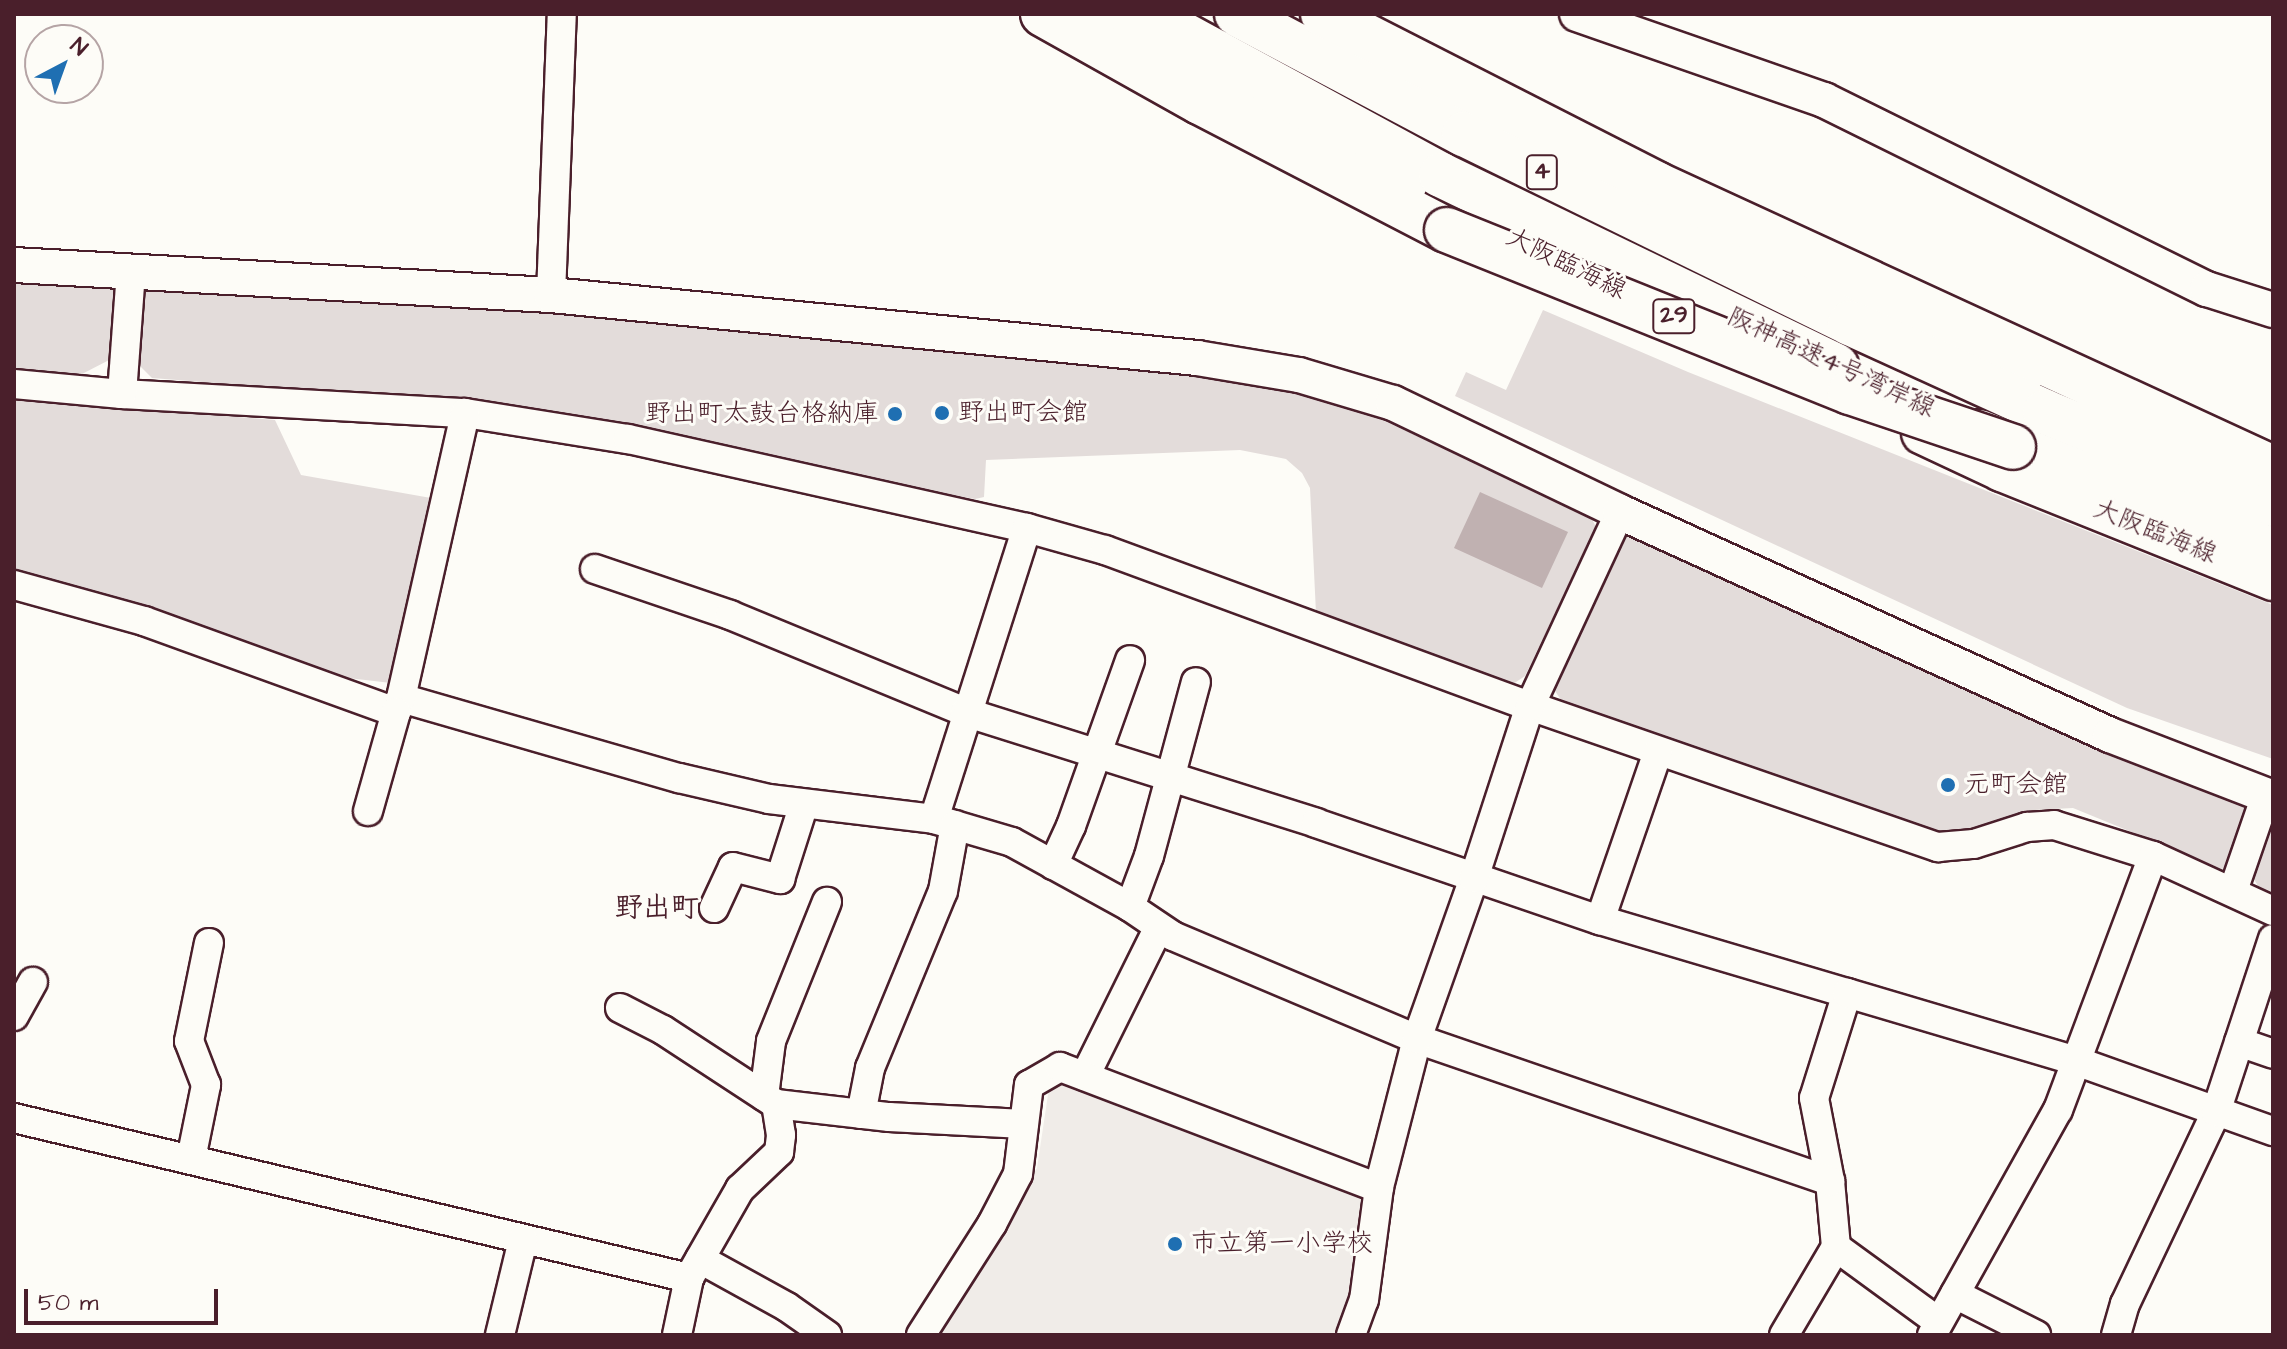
<!DOCTYPE html>
<html>
<head>
<meta charset="utf-8">
<style>
  body { margin:0 }
  #map { position:relative; width:2287px; height:1349px; overflow:hidden; background:#fdfcf7; font-family:"Architects Daughter","Klee One",sans-serif }
  div>[style] { position:absolute }
  .built>* { inset:0; background:#f0ece8 }
  .green>* { inset:0; background:#e3dcda }
  .water>* { inset:0; background:#c0b1b1 }
  .roads { filter:drop-shadow(2px 0 #4a1f2b) drop-shadow(-2px 0 #4a1f2b) drop-shadow(0 2px #4a1f2b) drop-shadow(0 -2px #4a1f2b) }
  .minor>* { height:28px; margin:-14px; padding:0 14px; transform-origin:14px; border-radius:14px; background:#fdfcf7 }
  .tertiary>* { height:34px; margin:-17px; padding:0 17px; transform-origin:17px; border-radius:17px; background:#fdfcf7 }
  .primary>* { height:42px; margin:-21px; padding:0 21px; transform-origin:21px; border-radius:21px; background:#fdfcf7 }
  .motorway>* { height:44px; margin:-22px; padding:0 22px; transform-origin:22px; border-radius:22px; background:#fdfcf7 }
  .bridges { filter:drop-shadow(2px 0 #4a1f2b) drop-shadow(-2px 0 #4a1f2b) drop-shadow(0 2px #4a1f2b) drop-shadow(0 -2px #4a1f2b) }
  .motorway-bridge>* { height:44px; margin:-22px; padding:0 22px; transform-origin:22px; border-radius:22px; background:#fdfcf7 }
  .dots>* { width:22px; height:22px; translate:-50% -50%; box-sizing:border-box; border:4px solid #fdfcf7; border-radius:50% }
  span { translate:-50% -50%; white-space:nowrap; text-align:center; line-height:1.15; -webkit-text-stroke:6px #fdfcf7; paint-order:stroke }
  .shield-label span { padding:2px 6px; background:#fdfcf7; border:2px solid; border-radius:6px; -webkit-text-stroke-width:0 }
  .shield-label { font-size:24px; color:#4a1f2b; font-weight:700 }
  .street-label { font-size:26px; color:#4a1f2b }
  .poi-label { font-size:26px; color:#4a1f2b }
  .left { translate:0 -50%; text-align:left }
  .right { translate:-100% -50%; text-align:right }
  .neighbourhood-label { font-size:28px; color:#4a1f2b; font-weight:700 }
  .frame { position:absolute; inset:0; border:16px solid #4a1f2b; pointer-events:none }
  .north { position:absolute; left:24px; top:24px; width:80px; height:80px; box-sizing:border-box; background:#fdfcf7; border:2px solid #b5a4a5; border-radius:50%; rotate:41deg; font-size:22px; font-weight:700; line-height:32px; text-align:center; color:#4a1f2b }
  .north::after { content:''; display:block; margin:auto; width:28px; height:36px; background:#1f6fb2; clip-path:polygon(50% 0,100% 100%,50% 72%,0 100%) }
  .scale { position:absolute; left:24px; top:1289px; width:194px; height:36px; box-sizing:border-box; border:4px solid #4a1f2b; border-top:0; padding-left:10px; font-size:24px; line-height:28px; white-space:nowrap; color:#4a1f2b; -webkit-text-stroke:6px #fdfcf7; paint-order:stroke }
</style>
</head>
<body>
<div id="map">
  <div class="built">
    <div style="clip-path:polygon(1057px 1080px,1365px 1198px,1357px 1291px,1340px 1335px,930px 1335px,1037px 1168px,1049px 1088px)"></div>
  </div>
  <div class="green">
    <div style="clip-path:polygon(14px 284px,110px 286px,115px 290px,113px 358px,82px 374px,14px 369px)"></div>
    <div style="clip-path:polygon(153px 286px,480px 304px,1206px 369px,1296px 388px,1360px 410px,1590px 515px,1596px 527px,1525px 676px,1510px 686px,1316px 613px,1310px 488px,1302px 473px,1286px 459px,1240px 450px,986px 460px,984px 497px,975px 499px,452px 402px,152px 378px,140px 366px,142px 294px)"></div>
    <div style="clip-path:polygon(1543px 310px,1688px 372px,2273px 605px,2273px 759px,2127px 708px,1455px 396px,1466px 372px,1506px 390px)"></div>
    <div style="clip-path:polygon(14px 399px,275px 420px,301px 475px,431px 498px,391px 683px,331px 676px,14px 576px)"></div>
    <div style="clip-path:polygon(1629px 532px,2244px 804px,2247px 813px,2227px 865px,2222px 869px,2073px 808px,2035px 810px,1955px 835px,1934px 834px,1565px 706px,1553px 688px,1620px 537px)"></div>
    <div style="clip-path:polygon(2273px 825px,2273px 892px,2258px 886px,2252px 876px)"></div>
  </div>
  <div class="water">
    <div style="clip-path:polygon(1480px 492px,1568px 532px,1542px 588px,1454px 548px)"></div>
  </div>
  <div class="roads">
    <div class="minor">
      <div style="left:551px;top:295px;width:281px;rotate:-87.8deg"></div>
      <div style="left:14px;top:384px;width:108px;rotate:5.3deg"></div>
      <div style="left:122px;top:394px;width:344px;rotate:3.2deg"></div>
      <div style="left:465px;top:413px;width:165px;rotate:9.1deg"></div>
      <div style="left:628px;top:439px;width:409px;rotate:12.6deg"></div>
      <div style="left:1027px;top:528px;width:81px;rotate:15.8deg"></div>
      <div style="left:1105px;top:550px;width:453px;rotate:20.2deg"></div>
      <div style="left:1530px;top:706px;width:432px;rotate:19.1deg"></div>
      <div style="left:1938px;top:847px;width:36px;rotate:-5deg"></div>
      <div style="left:1974px;top:844px;width:56px;rotate:-17.8deg"></div>
      <div style="left:2027px;top:827px;width:27px;rotate:-4deg"></div>
      <div style="left:2054px;top:825px;width:104px;rotate:17.4deg"></div>
      <div style="left:2153px;top:856px;width:132px;rotate:24.6deg"></div>
      <div style="left:122px;top:394px;width:124px;rotate:-85.8deg"></div>
      <div style="left:595px;top:569px;width:143px;rotate:18.8deg"></div>
      <div style="left:730px;top:615px;width:254px;rotate:22.4deg"></div>
      <div style="left:965px;top:712px;width:368px;rotate:17.5deg"></div>
      <div style="left:1316px;top:823px;width:300px;rotate:18.9deg"></div>
      <div style="left:1600px;top:920px;width:258px;rotate:16.5deg"></div>
      <div style="left:1847px;top:993px;width:110px;rotate:107.4deg"></div>
      <div style="left:1814px;top:1098px;width:85px;rotate:79.1deg"></div>
      <div style="left:1830px;top:1181px;width:66px;rotate:84.8deg"></div>
      <div style="left:1836px;top:1247px;width:102px;rotate:120.6deg"></div>
      <div style="left:14px;top:585px;width:135px;rotate:15.5deg"></div>
      <div style="left:144px;top:621px;width:268px;rotate:19.9deg"></div>
      <div style="left:396px;top:712px;width:15px;rotate:-70deg"></div>
      <div style="left:401px;top:698px;width:289px;rotate:16.1deg"></div>
      <div style="left:679px;top:778px;width:92px;rotate:13.1deg"></div>
      <div style="left:769px;top:799px;width:166px;rotate:6.9deg"></div>
      <div style="left:934px;top:819px;width:81px;rotate:16.4deg"></div>
      <div style="left:1012px;top:842px;width:135px;rotate:28.8deg"></div>
      <div style="left:1130px;top:907px;width:52px;rotate:34deg"></div>
      <div style="left:1173px;top:936px;width:265px;rotate:22.9deg"></div>
      <div style="left:1417px;top:1039px;width:437px;rotate:19deg"></div>
      <div style="left:401px;top:698px;width:292px;rotate:-77.3deg"></div>
      <div style="left:368px;top:811px;width:103px;rotate:-74.2deg"></div>
      <div style="left:934px;top:819px;width:305px;rotate:-72.3deg"></div>
      <div style="left:1053px;top:865px;width:43px;rotate:-65.2deg"></div>
      <div style="left:1071px;top:826px;width:176px;rotate:-70.4deg"></div>
      <div style="left:2233px;top:891px;width:102px;rotate:-71deg"></div>
      <div style="left:1130px;top:907px;width:54px;rotate:-69.6deg"></div>
      <div style="left:1149px;top:856px;width:180px;rotate:-74.9deg"></div>
      <div style="left:714px;top:908px;width:45px;rotate:-65.1deg"></div>
      <div style="left:733px;top:867px;width:49px;rotate:14.3deg"></div>
      <div style="left:780px;top:879px;width:79px;rotate:-72.3deg"></div>
      <div style="left:1600px;top:920px;width:178px;rotate:-71deg"></div>
      <div style="left:1847px;top:993px;width:239px;rotate:16.5deg"></div>
      <div style="left:2076px;top:1061px;width:209px;rotate:19.6deg"></div>
      <div style="left:620px;top:1008px;width:48px;rotate:27.1deg"></div>
      <div style="left:663px;top:1030px;width:135px;rotate:33.2deg"></div>
      <div style="left:776px;top:1104px;width:114px;rotate:6.6deg"></div>
      <div style="left:889px;top:1117px;width:135px;rotate:3deg"></div>
      <div style="left:14px;top:1016px;width:39px;rotate:-61deg"></div>
      <div style="left:2239px;top:1042px;width:36px;rotate:19deg"></div>
      <div style="left:1085px;top:1076px;width:166px;rotate:-63.6deg"></div>
      <div style="left:764px;top:1096px;width:55px;rotate:-82.7deg"></div>
      <div style="left:771px;top:1041px;width:150px;rotate:-68.1deg"></div>
      <div style="left:861px;top:1114px;width:47px;rotate:-78.9deg"></div>
      <div style="left:870px;top:1068px;width:191px;rotate:-67.6deg"></div>
      <div style="left:943px;top:891px;width:67px;rotate:-79.7deg"></div>
      <div style="left:14px;top:1118px;width:694px;rotate:13.34deg"></div>
      <div style="left:191px;top:1159px;width:76px;rotate:-78.5deg"></div>
      <div style="left:206px;top:1085px;width:47px;rotate:-111.1deg"></div>
      <div style="left:189px;top:1041px;width:100px;rotate:-78.5deg"></div>
      <div style="left:1836px;top:1247px;width:127px;rotate:36.1deg"></div>
      <div style="left:700px;top:1259px;width:99px;rotate:28.9deg"></div>
      <div style="left:787px;top:1307px;width:49px;rotate:35deg"></div>
      <div style="left:1955px;top:1294px;width:91px;rotate:26.8deg"></div>
      <div style="left:500px;top:1335px;width:98px;rotate:-76.4deg"></div>
      <div style="left:677px;top:1335px;width:58px;rotate:-78.1deg"></div>
      <div style="left:689px;top:1278px;width:103px;rotate:-60.2deg"></div>
      <div style="left:740px;top:1189px;width:54px;rotate:-43.5deg"></div>
      <div style="left:779px;top:1152px;width:17px;rotate:-83deg"></div>
      <div style="left:781px;top:1135px;width:31px;rotate:-99deg"></div>
      <div style="left:921px;top:1335px;width:132px;rotate:-57.4deg"></div>
      <div style="left:992px;top:1224px;width:56px;rotate:-62.5deg"></div>
      <div style="left:1018px;top:1174px;width:90px;rotate:-83deg"></div>
      <div style="left:1029px;top:1085px;width:36px;rotate:-30deg"></div>
      <div style="left:1060px;top:1067px;width:341px;rotate:20.8deg"></div>
      <div style="left:1351px;top:1335px;width:37px;rotate:-70deg"></div>
      <div style="left:1364px;top:1300px;width:114px;rotate:-82.4deg"></div>
      <div style="left:1379px;top:1187px;width:153px;rotate:-75.6deg"></div>
      <div style="left:1417px;top:1039px;width:171px;rotate:-70.5deg"></div>
      <div style="left:1474px;top:878px;width:181px;rotate:-72deg"></div>
      <div style="left:1530px;top:706px;width:214px;rotate:-65.1deg"></div>
      <div style="left:1932px;top:1335px;width:258px;rotate:-60.8deg"></div>
      <div style="left:2058px;top:1110px;width:271px;rotate:-69.5deg"></div>
      <div style="left:2116px;top:1335px;width:32px;rotate:-74deg"></div>
      <div style="left:2125px;top:1304px;width:212px;rotate:-64.6deg"></div>
      <div style="left:2216px;top:1112px;width:182px;rotate:-71.8deg"></div>
    </div>
    <div class="tertiary">
      <div style="left:1577px;top:14px;width:262px;rotate:19.2deg"></div>
      <div style="left:1824px;top:100px;width:427px;rotate:26.3deg"></div>
      <div style="left:2207px;top:289px;width:69px;rotate:17.7deg"></div>
      <div style="left:14px;top:265px;width:538px;rotate:3.2deg"></div>
      <div style="left:551px;top:295px;width:649px;rotate:5.57deg"></div>
      <div style="left:1197px;top:358px;width:103px;rotate:9.5deg"></div>
      <div style="left:1299px;top:375px;width:98px;rotate:16.6deg"></div>
      <div style="left:1393px;top:403px;width:252px;rotate:25.6deg"></div>
      <div style="left:1620px;top:512px;width:538px;rotate:24.47deg"></div>
      <div style="left:2110px;top:735px;width:175px;rotate:21.1deg"></div>
    </div>
    <div class="primary">
      <div style="left:1093px;top:14px;width:356px;rotate:28.5deg"></div>
      <div style="left:1794px;top:272px;width:250px;rotate:24.6deg"></div>
      <div style="left:1923px;top:433px;width:87px;rotate:25.1deg"></div>
      <div style="left:2002px;top:470px;width:292px;rotate:21.9deg"></div>
    </div>
    <div class="motorway">
      <div style="left:1043px;top:14px;width:180px;rotate:29.3deg"></div>
      <div style="left:1200px;top:102px;width:278px;rotate:27.4deg"></div>
      <div style="left:1146px;top:14px;width:336px;rotate:28.6deg"></div>
      <div style="left:1441px;top:175px;width:439px;rotate:25.8deg"></div>
      <div style="left:1237px;top:14px;width:257px;rotate:27.9deg"></div>
      <div style="left:1464px;top:134px;width:430px;rotate:26.1deg"></div>
      <div style="left:1850px;top:323px;width:214px;rotate:24.5deg"></div>
      <div style="left:2045px;top:412px;width:246px;rotate:22.2deg"></div>
      <div style="left:1323px;top:14px;width:374px;rotate:27deg"></div>
      <div style="left:1656px;top:184px;width:679px;rotate:24.72deg"></div>
      <div style="left:1979px;top:432px;width:317px;rotate:22deg"></div>
    </div>
  </div>
  <div class="bridges">
    <div class="motorway-bridge">
      <div style="left:1447px;top:230px;width:434px;rotate:21.9deg"></div>
      <div style="left:1850px;top:392px;width:172px;rotate:18.6deg"></div>
    </div>
  </div>
  <div class="dots">
    <div style="left:942px;top:413px;background:#1f6fb2"></div>
    <div style="left:895px;top:414px;background:#1f6fb2"></div>
    <div style="left:1948px;top:785px;background:#1f6fb2"></div>
    <div style="left:1175px;top:1244px;background:#1f6fb2"></div>
  </div>
  <div class="shield-label">
    <span style="left:1542px;top:172px">4</span>
    <span style="left:1674px;top:316px">29</span>
  </div>
  <div class="street-label">
    <span style="left:1566px;top:264px;rotate:26deg">大阪臨海線</span>
    <span style="left:1831px;top:363px;rotate:25deg">阪神高速4号湾岸線</span>
    <span style="left:2155px;top:532px;rotate:22deg">大阪臨海線</span>
  </div>
  <div class="poi-label">
    <span class="left" style="left:958px;top:413px">野出町会館</span>
    <span class="right" style="left:879px;top:414px">野出町太鼓台格納庫</span>
    <span class="left" style="left:1964px;top:785px">元町会館</span>
    <span class="left" style="left:1191px;top:1244px">市立第一小学校</span>
  </div>
  <div class="neighbourhood-label">
    <span style="left:657px;top:908px">野出町</span>
  </div>
  <div class="frame"></div>
  <div class="north">N</div>
  <div class="scale">50 m</div>
</div>
</body>
</html>
